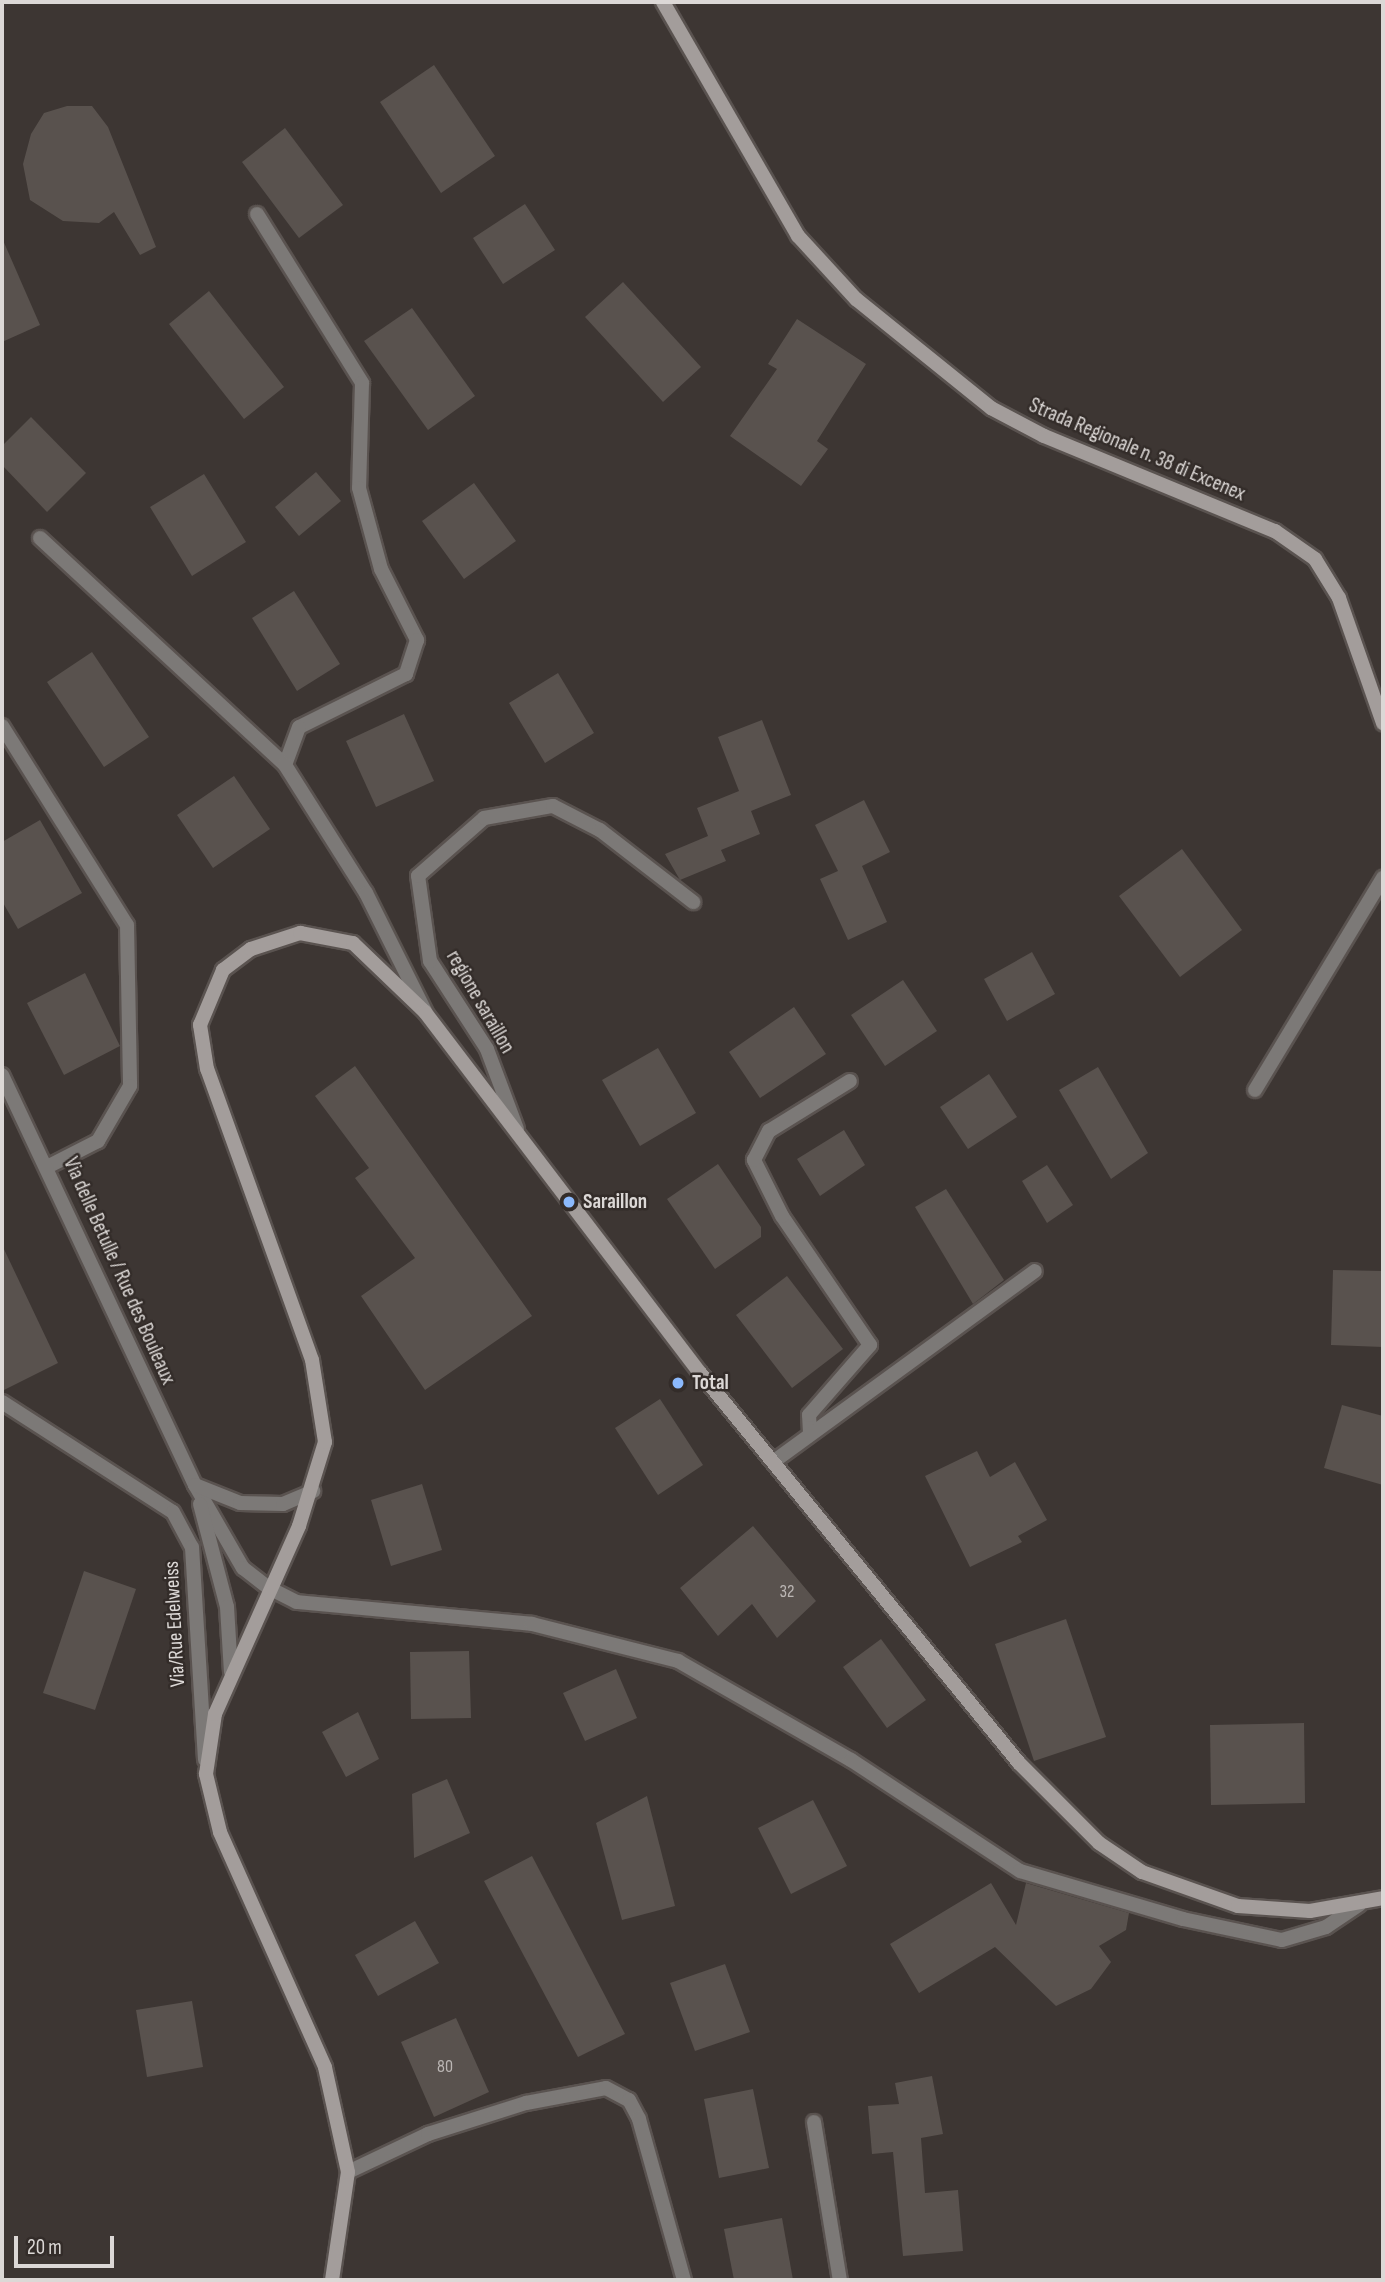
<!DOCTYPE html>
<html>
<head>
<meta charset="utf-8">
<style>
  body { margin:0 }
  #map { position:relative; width:1385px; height:2282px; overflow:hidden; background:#3d3633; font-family:"Sofia Sans Condensed",sans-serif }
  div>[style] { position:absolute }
  .building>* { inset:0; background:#59524e }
  .roads { filter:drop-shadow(2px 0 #5a5350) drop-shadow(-2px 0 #5a5350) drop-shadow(0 2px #5a5350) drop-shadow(0 -2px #5a5350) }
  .street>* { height:14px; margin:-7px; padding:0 7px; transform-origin:7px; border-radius:7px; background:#7c7977 }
  .secondary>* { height:14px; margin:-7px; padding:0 7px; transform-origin:7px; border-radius:7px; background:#a39d9b }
  .dots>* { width:19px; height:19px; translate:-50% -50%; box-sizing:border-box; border:4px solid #332c29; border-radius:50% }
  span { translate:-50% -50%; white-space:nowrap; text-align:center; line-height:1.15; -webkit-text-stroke:5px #332c29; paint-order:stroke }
  .number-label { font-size:18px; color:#bbb6b4 }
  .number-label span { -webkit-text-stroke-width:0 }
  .street-label { font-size:21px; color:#dcd8d6 }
  .poi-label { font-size:21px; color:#dcd8d6; font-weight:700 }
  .left { translate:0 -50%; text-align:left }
  .frame { position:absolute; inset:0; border:4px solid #dcd8d6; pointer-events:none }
  .scale { position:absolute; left:14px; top:2236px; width:100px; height:32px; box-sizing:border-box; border:4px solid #dcd8d6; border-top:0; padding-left:9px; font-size:21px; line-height:24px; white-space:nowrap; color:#dcd8d6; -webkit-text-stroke:5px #332c29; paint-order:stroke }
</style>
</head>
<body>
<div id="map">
  <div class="building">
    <div style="clip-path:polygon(434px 65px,495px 156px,441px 193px,380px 102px)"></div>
    <div style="clip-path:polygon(67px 106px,92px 106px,108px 127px,156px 247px,140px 255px,114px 212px,99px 223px,63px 221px,30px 200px,23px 164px,31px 134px,44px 113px)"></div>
    <div style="clip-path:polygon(285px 128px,343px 205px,299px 238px,242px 162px)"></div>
    <div style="clip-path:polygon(525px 204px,555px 250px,503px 284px,473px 238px)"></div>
    <div style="clip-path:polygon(2px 238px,40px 325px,2px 342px)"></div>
    <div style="clip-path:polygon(623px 282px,701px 367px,663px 402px,585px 317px)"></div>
    <div style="clip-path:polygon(209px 291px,284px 387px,244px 419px,169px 324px)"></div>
    <div style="clip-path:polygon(412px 308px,475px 396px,428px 430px,364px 341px)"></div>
    <div style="clip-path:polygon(797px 319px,866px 364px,817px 441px,828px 449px,801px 486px,730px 436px,777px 369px,768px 364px)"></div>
    <div style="clip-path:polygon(31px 417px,86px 473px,47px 512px,2px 465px,2px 446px)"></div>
    <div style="clip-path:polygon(316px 472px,341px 501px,299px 536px,275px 507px)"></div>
    <div style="clip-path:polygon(204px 474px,246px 542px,192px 576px,150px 507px)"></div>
    <div style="clip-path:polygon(474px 483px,516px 541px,464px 579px,422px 521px)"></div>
    <div style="clip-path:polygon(294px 591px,340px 664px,297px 691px,252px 618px)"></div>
    <div style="clip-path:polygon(92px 652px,149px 737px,104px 767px,47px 682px)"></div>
    <div style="clip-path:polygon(558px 673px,594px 733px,545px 763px,509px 703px)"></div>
    <div style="clip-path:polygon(404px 714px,434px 781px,376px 807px,346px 741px)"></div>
    <div style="clip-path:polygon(762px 720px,791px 795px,751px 811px,760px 834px,721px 850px,726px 861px,680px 880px,665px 854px,708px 836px,697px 808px,739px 791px,718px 737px)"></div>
    <div style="clip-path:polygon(234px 776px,270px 829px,213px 868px,177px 815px)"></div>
    <div style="clip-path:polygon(864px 800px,890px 852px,862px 866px,887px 922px,848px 940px,820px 879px,838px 871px,815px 825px)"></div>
    <div style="clip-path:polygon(40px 820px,82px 893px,18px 929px,2px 901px,2px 842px)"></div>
    <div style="clip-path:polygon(1182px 849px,1242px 930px,1180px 977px,1119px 896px)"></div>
    <div style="clip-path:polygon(1032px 952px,1055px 994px,1007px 1021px,984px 979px)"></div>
    <div style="clip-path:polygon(85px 973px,120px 1046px,64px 1075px,27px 1003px)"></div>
    <div style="clip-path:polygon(903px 980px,937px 1031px,885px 1066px,851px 1015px)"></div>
    <div style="clip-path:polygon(794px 1007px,826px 1054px,760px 1098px,729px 1052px)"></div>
    <div style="clip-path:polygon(658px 1048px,696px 1113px,640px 1146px,602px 1080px)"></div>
    <div style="clip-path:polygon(355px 1066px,532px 1316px,425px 1390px,361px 1296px,415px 1258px,355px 1178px,369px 1168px,315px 1096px)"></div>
    <div style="clip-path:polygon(1098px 1067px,1148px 1153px,1111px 1179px,1059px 1090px)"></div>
    <div style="clip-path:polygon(989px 1074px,1017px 1117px,968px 1149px,940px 1107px)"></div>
    <div style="clip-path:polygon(844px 1130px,865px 1165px,820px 1196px,797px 1159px)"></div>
    <div style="clip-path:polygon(718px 1164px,761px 1227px,761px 1237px,715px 1269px,667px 1199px)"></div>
    <div style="clip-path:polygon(1047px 1165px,1073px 1205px,1047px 1223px,1022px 1181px)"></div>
    <div style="clip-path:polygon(946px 1189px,1004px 1280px,973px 1304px,915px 1207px)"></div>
    <div style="clip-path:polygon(2px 1245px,58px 1363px,2px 1391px)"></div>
    <div style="clip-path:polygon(1333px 1270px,1383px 1271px,1383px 1347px,1331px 1345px)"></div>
    <div style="clip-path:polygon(787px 1276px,843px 1349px,792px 1388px,736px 1315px)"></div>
    <div style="clip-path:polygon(660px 1399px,703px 1465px,658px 1495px,615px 1428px)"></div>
    <div style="clip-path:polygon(1342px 1405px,1383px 1416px,1383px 1485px,1324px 1468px)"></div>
    <div style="clip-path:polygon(977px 1451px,990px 1477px,1015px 1462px,1047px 1520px,1018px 1536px,1022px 1542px,970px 1567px,925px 1476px)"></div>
    <div style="clip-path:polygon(422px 1484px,442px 1550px,391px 1566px,371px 1500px)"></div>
    <div style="clip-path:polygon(753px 1526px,816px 1601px,777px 1638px,752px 1604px,718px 1636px,680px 1588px)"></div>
    <div style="clip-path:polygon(84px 1571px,136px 1589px,95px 1710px,43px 1693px)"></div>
    <div style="clip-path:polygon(1066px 1619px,1106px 1737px,1034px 1761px,995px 1644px)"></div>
    <div style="clip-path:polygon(881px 1639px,926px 1700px,887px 1728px,843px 1667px)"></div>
    <div style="clip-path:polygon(469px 1651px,471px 1718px,411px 1719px,410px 1652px)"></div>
    <div style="clip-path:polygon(616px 1669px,637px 1718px,585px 1741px,563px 1693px)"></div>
    <div style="clip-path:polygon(358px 1712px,379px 1759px,346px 1777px,322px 1732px)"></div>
    <div style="clip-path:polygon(1304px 1723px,1305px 1803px,1211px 1805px,1210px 1725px)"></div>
    <div style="clip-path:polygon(447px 1779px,470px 1833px,414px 1858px,412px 1794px)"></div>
    <div style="clip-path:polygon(647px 1796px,675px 1906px,622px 1920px,596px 1823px)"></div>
    <div style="clip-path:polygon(813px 1800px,847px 1866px,791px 1894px,758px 1828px)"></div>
    <div style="clip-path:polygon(532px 1856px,625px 2034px,578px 2057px,484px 1881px)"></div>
    <div style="clip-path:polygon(991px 1883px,1016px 1925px,1026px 1883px,1129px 1913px,1126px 1930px,1099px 1946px,1111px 1962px,1091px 1989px,1056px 2006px,995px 1947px,919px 1993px,890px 1944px)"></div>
    <div style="clip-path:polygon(415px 1921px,439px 1963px,378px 1996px,355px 1955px)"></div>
    <div style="clip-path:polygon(725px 1964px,750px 2032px,695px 2051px,670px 1983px)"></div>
    <div style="clip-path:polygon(192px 2001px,203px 2067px,147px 2077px,136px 2010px)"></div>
    <div style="clip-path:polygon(456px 2018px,489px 2092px,434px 2117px,401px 2042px)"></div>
    <div style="clip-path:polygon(932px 2076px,943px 2134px,921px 2138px,925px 2193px,958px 2190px,963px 2251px,903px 2256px,893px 2152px,872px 2154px,868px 2106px,899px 2104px,895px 2083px)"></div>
    <div style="clip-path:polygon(753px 2089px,769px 2168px,719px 2178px,704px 2099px)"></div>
    <div style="clip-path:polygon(782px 2218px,793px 2280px,734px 2280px,724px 2229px)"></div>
  </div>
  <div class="roads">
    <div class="street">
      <div style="left:257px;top:214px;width:199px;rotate:58.1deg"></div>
      <div style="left:362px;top:383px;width:105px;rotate:91.6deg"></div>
      <div style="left:359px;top:488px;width:84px;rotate:74.8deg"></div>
      <div style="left:381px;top:569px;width:80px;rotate:63.1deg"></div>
      <div style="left:417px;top:640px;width:36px;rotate:108deg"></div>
      <div style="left:406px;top:674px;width:119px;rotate:153.6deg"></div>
      <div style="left:299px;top:727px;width:40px;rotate:110.2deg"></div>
      <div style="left:40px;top:538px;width:334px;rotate:42.8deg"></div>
      <div style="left:285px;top:765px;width:151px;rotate:57.7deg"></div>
      <div style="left:366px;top:893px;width:132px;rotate:63.4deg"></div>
      <div style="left:2px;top:726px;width:235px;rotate:57.9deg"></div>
      <div style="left:127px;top:925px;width:161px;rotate:88.9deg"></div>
      <div style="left:130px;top:1086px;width:64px;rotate:120.2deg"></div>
      <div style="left:98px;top:1141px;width:55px;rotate:153deg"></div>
      <div style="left:2px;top:1075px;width:453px;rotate:64.8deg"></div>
      <div style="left:195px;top:1485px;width:96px;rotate:60deg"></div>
      <div style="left:243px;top:1568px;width:33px;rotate:38deg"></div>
      <div style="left:269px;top:1588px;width:31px;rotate:27deg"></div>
      <div style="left:297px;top:1602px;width:236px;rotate:5.3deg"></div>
      <div style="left:532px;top:1624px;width:151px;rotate:14.2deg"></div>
      <div style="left:678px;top:1661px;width:199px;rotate:29.8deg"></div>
      <div style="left:851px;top:1760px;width:202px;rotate:33.3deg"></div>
      <div style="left:1020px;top:1871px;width:170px;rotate:16.4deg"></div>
      <div style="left:1183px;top:1919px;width:101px;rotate:12deg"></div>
      <div style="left:1282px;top:1940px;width:46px;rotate:-16.5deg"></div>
      <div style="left:1326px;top:1927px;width:40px;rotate:-34deg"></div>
      <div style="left:1255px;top:1090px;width:248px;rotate:-58.9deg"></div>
      <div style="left:517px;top:1129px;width:85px;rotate:-110.6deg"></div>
      <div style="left:487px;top:1049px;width:105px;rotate:-122.9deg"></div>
      <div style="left:430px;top:961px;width:86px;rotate:-98deg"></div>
      <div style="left:418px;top:876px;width:88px;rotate:-41.3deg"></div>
      <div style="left:484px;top:818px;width:70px;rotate:-9.9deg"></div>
      <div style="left:553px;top:806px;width:53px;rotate:27.1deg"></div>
      <div style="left:600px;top:830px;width:118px;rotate:37.7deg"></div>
      <div style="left:2px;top:1402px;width:203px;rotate:32.8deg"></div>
      <div style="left:173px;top:1512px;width:40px;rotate:62deg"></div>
      <div style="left:192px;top:1547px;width:213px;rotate:86.5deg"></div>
      <div style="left:810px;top:1433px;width:18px;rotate:-93deg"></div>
      <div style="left:809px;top:1415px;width:93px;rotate:-48.9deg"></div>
      <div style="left:870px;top:1345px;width:156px;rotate:-124.3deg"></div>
      <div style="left:782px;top:1216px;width:63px;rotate:-116.6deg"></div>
      <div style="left:754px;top:1160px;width:33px;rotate:-63deg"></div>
      <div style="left:769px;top:1131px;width:95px;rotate:-31.7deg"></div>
      <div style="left:773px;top:1462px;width:324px;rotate:-36.1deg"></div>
      <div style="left:195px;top:1485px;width:48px;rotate:21.8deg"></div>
      <div style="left:240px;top:1503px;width:43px;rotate:1.3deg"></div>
      <div style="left:283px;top:1504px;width:33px;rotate:-23deg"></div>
      <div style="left:200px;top:1504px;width:106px;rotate:75.3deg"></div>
      <div style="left:227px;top:1607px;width:65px;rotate:86.5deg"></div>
      <div style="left:814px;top:2122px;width:160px;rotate:80.7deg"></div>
      <div style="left:348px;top:2172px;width:89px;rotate:-25.4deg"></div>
      <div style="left:428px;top:2134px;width:103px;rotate:-17.6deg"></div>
      <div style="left:526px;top:2103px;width:81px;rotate:-10.6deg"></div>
      <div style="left:606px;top:2088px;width:26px;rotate:28deg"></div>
      <div style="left:629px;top:2100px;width:21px;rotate:62deg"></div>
      <div style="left:639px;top:2119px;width:167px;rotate:74.4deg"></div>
    </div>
    <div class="secondary">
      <div style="left:663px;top:2px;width:270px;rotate:60deg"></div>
      <div style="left:798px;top:236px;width:86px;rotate:47.4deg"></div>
      <div style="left:856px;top:299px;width:174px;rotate:38.9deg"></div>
      <div style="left:991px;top:408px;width:60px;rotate:27.8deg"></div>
      <div style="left:1044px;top:436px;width:250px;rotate:22.4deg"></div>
      <div style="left:1275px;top:531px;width:49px;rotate:35deg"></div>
      <div style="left:1315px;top:559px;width:46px;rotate:58.4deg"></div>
      <div style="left:1339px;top:598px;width:133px;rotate:70.6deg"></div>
      <div style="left:332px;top:2280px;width:109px;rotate:-81.6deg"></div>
      <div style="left:348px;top:2172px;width:107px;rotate:-102.4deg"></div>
      <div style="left:325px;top:2067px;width:257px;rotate:-114.1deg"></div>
      <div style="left:220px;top:1832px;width:60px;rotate:-103.6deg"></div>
      <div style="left:206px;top:1774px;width:61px;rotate:-81.5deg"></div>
      <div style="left:215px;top:1714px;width:206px;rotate:-65.9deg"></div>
      <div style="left:299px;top:1526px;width:88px;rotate:-72.8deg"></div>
      <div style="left:325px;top:1442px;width:83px;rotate:-99deg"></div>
      <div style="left:312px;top:1360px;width:309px;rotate:-109.8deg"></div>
      <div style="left:207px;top:1069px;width:45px;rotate:-99deg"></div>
      <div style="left:200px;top:1025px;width:60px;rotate:-67.3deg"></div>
      <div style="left:223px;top:970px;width:35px;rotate:-37deg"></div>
      <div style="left:251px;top:949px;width:52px;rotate:-18.1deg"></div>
      <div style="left:300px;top:933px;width:54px;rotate:10.7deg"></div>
      <div style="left:353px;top:943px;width:100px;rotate:43.8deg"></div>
      <div style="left:425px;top:1012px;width:455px;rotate:52.7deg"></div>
      <div style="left:701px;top:1374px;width:502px;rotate:50.73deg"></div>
      <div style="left:1019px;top:1763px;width:113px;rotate:45deg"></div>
      <div style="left:1099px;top:1843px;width:52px;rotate:34deg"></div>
      <div style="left:1142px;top:1872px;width:102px;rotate:19.5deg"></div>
      <div style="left:1238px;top:1906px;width:72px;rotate:4deg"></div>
      <div style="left:1310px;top:1911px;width:74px;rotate:-10.1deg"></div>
    </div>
  </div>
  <div class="dots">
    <div style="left:569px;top:1202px;background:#8bb9fc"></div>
    <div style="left:678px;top:1383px;background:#8bb9fc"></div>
  </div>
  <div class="number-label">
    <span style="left:787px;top:1592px">32</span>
    <span style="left:445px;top:2067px">80</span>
  </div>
  <div class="street-label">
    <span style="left:1137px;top:450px;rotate:23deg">Strada Regionale n. 38 di Excenex</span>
    <span style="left:480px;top:1002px;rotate:60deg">regione saraillon</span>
    <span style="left:119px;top:1271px;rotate:66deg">Via delle Betulle / Rue des Bouleaux</span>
    <span style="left:175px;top:1624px;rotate:-93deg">Via/Rue Edelweiss</span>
  </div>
  <div class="poi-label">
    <span class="left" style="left:583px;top:1202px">Saraillon</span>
    <span class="left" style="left:692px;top:1383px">Total</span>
  </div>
  <div class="frame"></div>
  <div class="scale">20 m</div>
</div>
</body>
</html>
